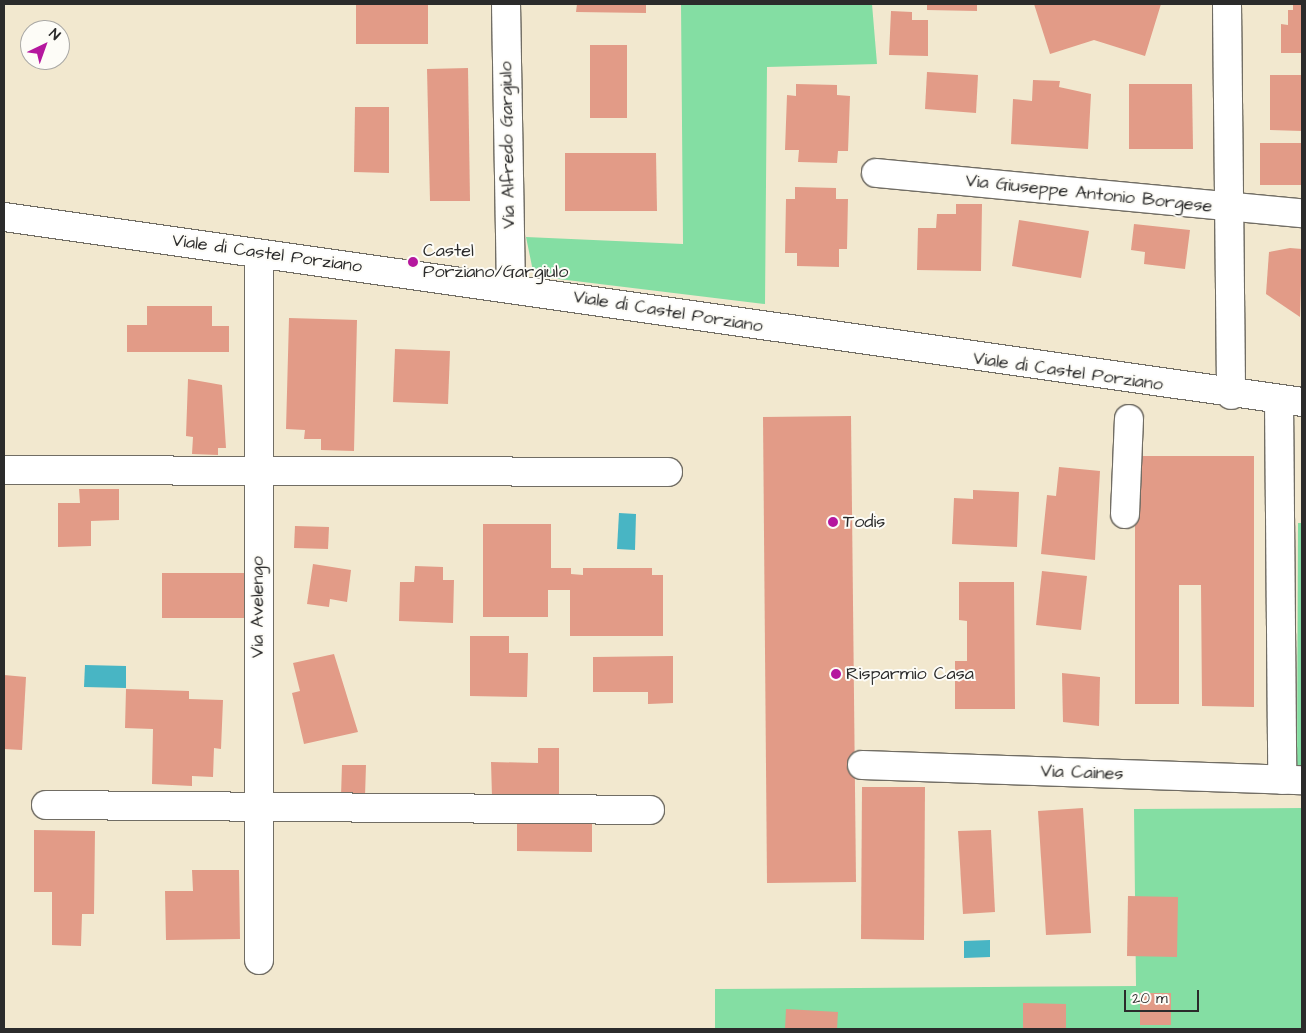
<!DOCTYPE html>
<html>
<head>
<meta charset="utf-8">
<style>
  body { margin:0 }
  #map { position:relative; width:1306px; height:1033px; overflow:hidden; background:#f2e8cf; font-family:"Architects Daughter",sans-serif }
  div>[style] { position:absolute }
  .green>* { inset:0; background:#84dea3 }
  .water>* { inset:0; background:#48b5c4 }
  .building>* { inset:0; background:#e29b87 }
  .roads { filter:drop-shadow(1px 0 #716d64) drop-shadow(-1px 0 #716d64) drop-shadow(0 1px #716d64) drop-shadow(0 -1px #716d64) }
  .minor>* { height:28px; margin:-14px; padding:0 14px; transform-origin:14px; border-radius:14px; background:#fff }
  .dots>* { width:14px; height:14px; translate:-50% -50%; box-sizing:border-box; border:2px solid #fdfcf7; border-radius:50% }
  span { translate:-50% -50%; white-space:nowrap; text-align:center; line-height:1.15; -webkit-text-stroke:4px #fdfcf7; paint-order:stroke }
  .street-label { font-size:18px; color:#2b2b2b }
  .poi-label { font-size:18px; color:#2b2b2b }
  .left { translate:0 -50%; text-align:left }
  .frame { position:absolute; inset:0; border:5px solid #2b2b2b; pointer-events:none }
  .north { position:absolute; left:20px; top:20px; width:50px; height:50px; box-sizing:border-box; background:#fdfcf7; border:1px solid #a9a8a5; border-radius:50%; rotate:42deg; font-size:14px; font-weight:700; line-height:20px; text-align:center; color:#2b2b2b }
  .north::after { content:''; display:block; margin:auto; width:18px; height:22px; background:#b5179e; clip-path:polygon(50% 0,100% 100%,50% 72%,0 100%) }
  .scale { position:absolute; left:1124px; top:990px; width:75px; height:22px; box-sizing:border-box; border:2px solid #2b2b2b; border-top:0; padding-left:6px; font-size:15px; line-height:18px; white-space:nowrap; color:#2b2b2b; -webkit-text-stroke:4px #fdfcf7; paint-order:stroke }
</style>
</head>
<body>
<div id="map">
  <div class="green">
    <div style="clip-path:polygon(681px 4px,872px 4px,877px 64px,767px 67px,765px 304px,534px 276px,526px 237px,683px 244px)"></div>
    <div style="clip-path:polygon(1298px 523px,1302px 523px,1302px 765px,1297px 765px)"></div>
    <div style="clip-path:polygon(1302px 808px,1302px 1029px,715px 1029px,715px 989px,1136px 986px,1134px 809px)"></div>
  </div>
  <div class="water">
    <div style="clip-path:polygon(619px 513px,636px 514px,635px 550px,617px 549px)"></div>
    <div style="clip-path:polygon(85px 665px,126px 666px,126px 688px,84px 687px)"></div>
    <div style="clip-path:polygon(990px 940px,990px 957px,964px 958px,964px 941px)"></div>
  </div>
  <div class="building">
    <div style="clip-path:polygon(356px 4px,428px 4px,428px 44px,356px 44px)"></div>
    <div style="clip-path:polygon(577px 4px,646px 4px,646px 13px,576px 12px)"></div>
    <div style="clip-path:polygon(927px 4px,977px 4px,977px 11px,927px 10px)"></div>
    <div style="clip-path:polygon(1034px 4px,1161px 4px,1145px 56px,1094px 40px,1050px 54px)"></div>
    <div style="clip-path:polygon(1293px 4px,1302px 4px,1302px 53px,1281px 53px,1281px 24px,1288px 25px,1288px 10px,1293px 10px)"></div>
    <div style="clip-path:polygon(891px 11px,912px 12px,912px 20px,928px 20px,928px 56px,889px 55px)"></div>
    <div style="clip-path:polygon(590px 45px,627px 45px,627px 118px,590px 118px)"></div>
    <div style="clip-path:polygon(468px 68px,470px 201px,430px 201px,427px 69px)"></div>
    <div style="clip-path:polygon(927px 72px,978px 75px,976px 113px,925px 109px)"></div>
    <div style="clip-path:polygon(1270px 75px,1302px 75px,1302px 131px,1270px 130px)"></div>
    <div style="clip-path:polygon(1033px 80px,1060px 81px,1059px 87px,1091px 94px,1088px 149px,1011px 144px,1013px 99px,1032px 101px)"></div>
    <div style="clip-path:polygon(796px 84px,837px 85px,837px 95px,850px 96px,848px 151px,838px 151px,837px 163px,798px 162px,799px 150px,785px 150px,787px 95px,796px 96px)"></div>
    <div style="clip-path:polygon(1129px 84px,1192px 84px,1193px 149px,1129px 149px)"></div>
    <div style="clip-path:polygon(355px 107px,389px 107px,389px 173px,354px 172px)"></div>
    <div style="clip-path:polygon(1260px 143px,1302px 143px,1302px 185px,1260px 185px)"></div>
    <div style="clip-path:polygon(565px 153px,656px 153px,657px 211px,565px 211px)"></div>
    <div style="clip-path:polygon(795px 187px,836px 188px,836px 199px,848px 199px,847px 249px,839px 249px,839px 267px,797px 266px,797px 253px,785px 253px,786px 199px,795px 199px)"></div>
    <div style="clip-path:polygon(956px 204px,982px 204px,981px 271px,917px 270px,918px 228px,936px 228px,937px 214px,956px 214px)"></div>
    <div style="clip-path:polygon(1019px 220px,1089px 231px,1081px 278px,1012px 266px)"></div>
    <div style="clip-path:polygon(1134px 224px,1190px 230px,1185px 269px,1144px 264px,1145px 252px,1131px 250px)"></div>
    <div style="clip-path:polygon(1290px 248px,1302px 249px,1300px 317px,1266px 294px,1269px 252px)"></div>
    <div style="clip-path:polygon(147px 306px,212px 306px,212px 326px,229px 326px,229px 352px,127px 352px,127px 325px,147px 325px)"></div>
    <div style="clip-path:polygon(289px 318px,357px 320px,354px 451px,321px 450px,321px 439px,304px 439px,305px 430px,286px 429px)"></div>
    <div style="clip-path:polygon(395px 349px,450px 351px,448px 404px,393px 402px)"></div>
    <div style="clip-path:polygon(188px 379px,222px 385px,226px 448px,218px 448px,218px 455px,192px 454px,193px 437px,186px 436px)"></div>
    <div style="clip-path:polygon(851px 416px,856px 882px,767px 883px,763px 417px)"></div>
    <div style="clip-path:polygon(1135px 456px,1254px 456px,1254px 707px,1202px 706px,1201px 585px,1179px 585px,1179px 704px,1135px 704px)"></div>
    <div style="clip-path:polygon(1059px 467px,1100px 471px,1095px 560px,1041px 554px,1047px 495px,1056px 496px)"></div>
    <div style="clip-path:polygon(79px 489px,119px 489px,119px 520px,91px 521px,91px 546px,58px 547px,58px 503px,80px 503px)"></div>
    <div style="clip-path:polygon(973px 490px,1019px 492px,1017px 547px,952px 544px,954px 498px,973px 499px)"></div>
    <div style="clip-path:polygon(483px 524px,551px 524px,551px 568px,571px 568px,571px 574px,583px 575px,583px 568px,652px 568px,652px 575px,663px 575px,663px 636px,570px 636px,570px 590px,548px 590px,548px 617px,483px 617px)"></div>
    <div style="clip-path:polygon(295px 526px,329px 527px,328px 549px,294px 548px)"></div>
    <div style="clip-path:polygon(313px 564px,351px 570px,347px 602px,330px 599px,329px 607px,307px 604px)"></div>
    <div style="clip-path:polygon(415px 566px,443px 567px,443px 580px,454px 580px,453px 623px,399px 621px,400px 582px,414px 582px)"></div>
    <div style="clip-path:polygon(1042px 571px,1087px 576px,1081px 630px,1036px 625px)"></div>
    <div style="clip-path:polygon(162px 573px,247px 573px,247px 618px,162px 618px)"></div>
    <div style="clip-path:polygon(959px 582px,1014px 582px,1015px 709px,955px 709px,955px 661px,967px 661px,967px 621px,959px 620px)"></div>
    <div style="clip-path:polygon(470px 636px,509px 636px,509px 653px,528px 653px,527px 697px,470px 696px)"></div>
    <div style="clip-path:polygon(334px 654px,358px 732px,304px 744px,292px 693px,300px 691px,293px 663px)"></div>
    <div style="clip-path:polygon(673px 656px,673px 703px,648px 704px,648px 692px,593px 692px,593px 657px)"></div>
    <div style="clip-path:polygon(1062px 673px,1100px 677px,1099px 726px,1063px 722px)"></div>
    <div style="clip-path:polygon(4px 675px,26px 677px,22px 750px,4px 749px)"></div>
    <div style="clip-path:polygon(126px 689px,189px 691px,189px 699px,223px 700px,221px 749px,214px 748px,213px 777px,192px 776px,192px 786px,152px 784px,153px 729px,125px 728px)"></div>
    <div style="clip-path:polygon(538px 748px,559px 748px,559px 797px,492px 797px,491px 762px,538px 763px)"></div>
    <div style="clip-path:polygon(342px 765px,366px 765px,365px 796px,341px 796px)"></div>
    <div style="clip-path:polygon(862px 787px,925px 787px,924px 940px,861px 939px)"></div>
    <div style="clip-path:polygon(1083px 808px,1091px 933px,1046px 935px,1038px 811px)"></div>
    <div style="clip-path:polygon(517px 816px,592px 817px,592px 852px,517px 851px)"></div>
    <div style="clip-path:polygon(34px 830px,95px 831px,94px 914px,82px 914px,81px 946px,52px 945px,52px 892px,34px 892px)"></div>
    <div style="clip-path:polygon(991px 830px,995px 912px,963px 914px,958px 831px)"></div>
    <div style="clip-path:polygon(192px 870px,239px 870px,240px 939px,166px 940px,165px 891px,193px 891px)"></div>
    <div style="clip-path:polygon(1128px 896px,1178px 897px,1177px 957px,1127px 956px)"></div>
    <div style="clip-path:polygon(1140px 993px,1171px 993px,1171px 1025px,1140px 1025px)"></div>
    <div style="clip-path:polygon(1023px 1003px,1066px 1004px,1066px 1029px,1023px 1029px)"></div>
    <div style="clip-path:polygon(786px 1009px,838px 1012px,837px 1029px,785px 1029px)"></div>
  </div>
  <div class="roads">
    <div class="minor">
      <div style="left:506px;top:4px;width:283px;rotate:89deg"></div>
      <div style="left:1227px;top:4px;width:391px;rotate:89.4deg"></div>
      <div style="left:876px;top:173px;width:428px;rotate:5.4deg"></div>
      <div style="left:4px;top:217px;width:1311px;rotate:8.11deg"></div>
      <div style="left:259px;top:254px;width:706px;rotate:90deg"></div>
      <div style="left:1279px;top:400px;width:380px;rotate:89.5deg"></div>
      <div style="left:4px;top:470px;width:664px;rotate:0.17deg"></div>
      <div style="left:1125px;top:514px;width:95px;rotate:-87.6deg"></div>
      <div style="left:862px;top:765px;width:440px;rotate:2deg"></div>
      <div style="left:46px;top:805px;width:604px;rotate:0.47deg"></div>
    </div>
  </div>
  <div class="dots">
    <div style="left:413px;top:262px;background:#b5179e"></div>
    <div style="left:833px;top:522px;background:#b5179e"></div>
    <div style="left:836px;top:674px;background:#b5179e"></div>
  </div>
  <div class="street-label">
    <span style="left:508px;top:145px;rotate:-91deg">Via Alfredo Gargiulo</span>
    <span style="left:1089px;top:194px;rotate:6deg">Via Giuseppe Antonio Borgese</span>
    <span style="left:267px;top:254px;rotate:8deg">Viale di Castel Porziano</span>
    <span style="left:668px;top:312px;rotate:9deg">Viale di Castel Porziano</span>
    <span style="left:1068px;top:372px;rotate:8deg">Viale di Castel Porziano</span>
    <span style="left:258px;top:607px;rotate:-90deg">Via Avelengo</span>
    <span style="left:1082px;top:773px;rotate:2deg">Via Caines</span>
  </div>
  <div class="poi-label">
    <span class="left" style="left:423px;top:262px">Castel<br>Porziano/Gargiulo</span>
    <span class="left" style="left:843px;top:522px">Todis</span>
    <span class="left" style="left:846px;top:674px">Risparmio Casa</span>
  </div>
  <div class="frame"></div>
  <div class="north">N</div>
  <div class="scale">20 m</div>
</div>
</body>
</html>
